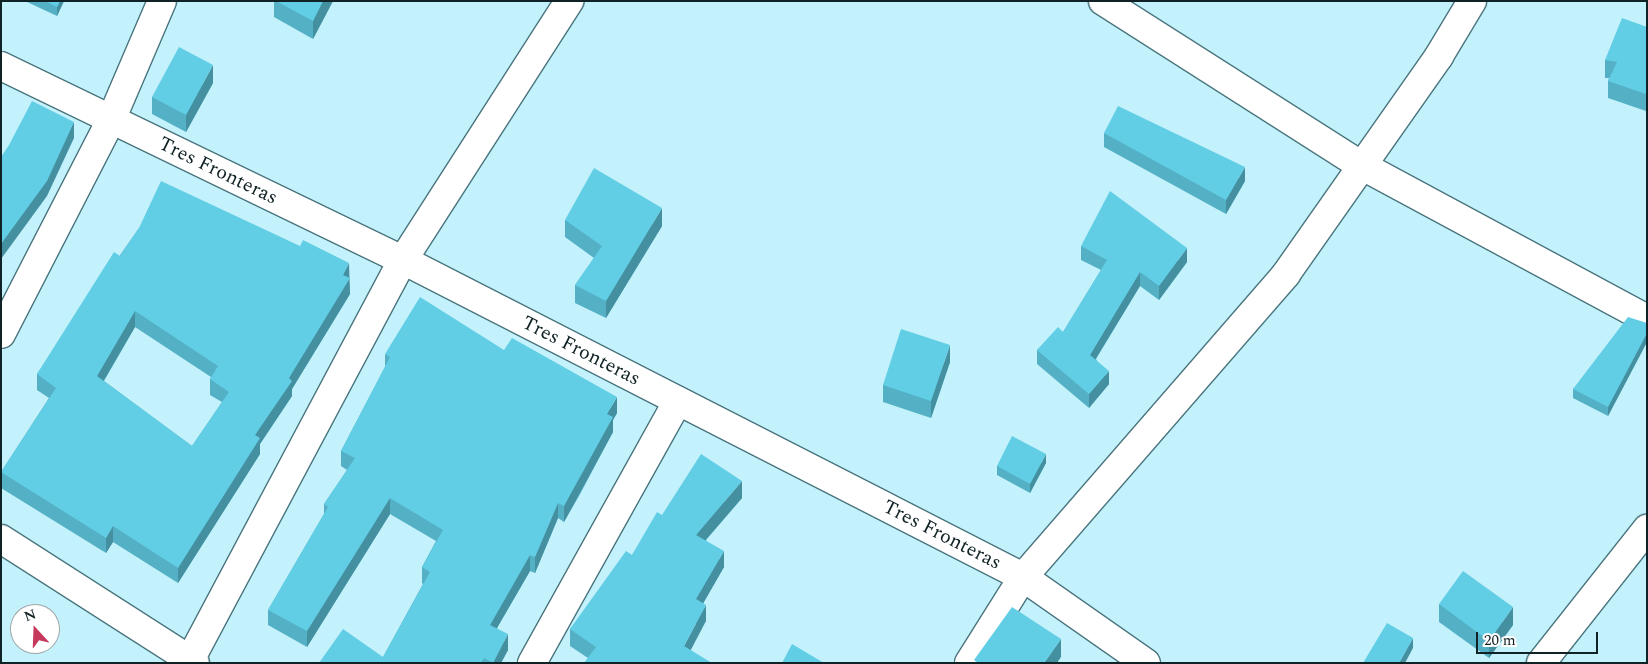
<!DOCTYPE html>
<html>
<head>
<meta charset="utf-8">
<style>
  body { margin:0 }
  #map { position:relative; width:1648px; height:664px; overflow:hidden; background:#c3f1fc; font-family:Spectral,serif }
  div>[style] { position:absolute }
  .roads { filter:drop-shadow(1px 0 #4a757e) drop-shadow(-1px 0 #4a757e) drop-shadow(0 1px #4a757e) drop-shadow(0 -1px #4a757e) }
  .minor>* { height:28px; margin:-14px; padding:0 14px; transform-origin:14px; border-radius:14px; background:#fff }
  .wall>* { inset:0; background:#54b1c5 }
  .shaded-wall>* { inset:0; background:#4590a0 }
  .building>* { inset:0; background:#62cee5 }
  span { translate:-50% -50%; white-space:nowrap; text-align:center; line-height:1.15; -webkit-text-stroke:5px #fff; paint-order:stroke }
  .street-label { font-size:20px; color:#102226 }
  .frame { position:absolute; inset:0; border:2px solid #102226; pointer-events:none }
  .north { position:absolute; left:10px; top:604px; width:50px; height:50px; box-sizing:border-box; background:#fff; border:1px solid #9fa7a8; border-radius:50%; rotate:340deg; font-size:14px; font-weight:700; line-height:20px; text-align:center; color:#102226 }
  .north::after { content:''; display:block; margin:auto; width:18px; height:22px; background:#c7385d; clip-path:polygon(50% 0,100% 100%,50% 72%,0 100%) }
  .scale { position:absolute; left:1476px; top:632px; width:122px; height:22px; box-sizing:border-box; border:2px solid #102226; border-top:0; padding-left:6px; font-size:15px; line-height:18px; white-space:nowrap; color:#102226; -webkit-text-stroke:4px #fff; paint-order:stroke }
</style>
</head>
<body>
<div id="map">
  <div class="roads">
    <div class="minor">
      <div style="left:1103px;top:1px;width:303px;rotate:32.5deg"></div>
      <div style="left:1359px;top:164px;width:327px;rotate:28.3deg"></div>
      <div style="left:1px;top:66px;width:446px;rotate:25.8deg"></div>
      <div style="left:403px;top:260px;width:696px;rotate:27.08deg"></div>
      <div style="left:1023px;top:577px;width:150px;rotate:35deg"></div>
      <div style="left:1px;top:334px;width:241px;rotate:-62.8deg"></div>
      <div style="left:111px;top:120px;width:129px;rotate:-66.8deg"></div>
      <div style="left:1px;top:539px;width:230px;rotate:32.6deg"></div>
      <div style="left:190px;top:660px;width:453px;rotate:-62deg"></div>
      <div style="left:403px;top:260px;width:308px;rotate:-57.3deg"></div>
      <div style="left:532px;top:663px;width:300px;rotate:-60.9deg"></div>
      <div style="left:969px;top:663px;width:102px;rotate:-57.9deg"></div>
      <div style="left:1023px;top:577px;width:401px;rotate:-49deg"></div>
      <div style="left:1286px;top:274px;width:266px;rotate:-54.9deg"></div>
      <div style="left:1439px;top:56px;width:64px;rotate:-59deg"></div>
      <div style="left:1541px;top:663px;width:171px;rotate:-51.7deg"></div>
    </div>
  </div>
  <div class="wall">
    <div style="clip-path:polygon(25px 1px,64px 1px,57px 16px)"></div>
    <div style="clip-path:polygon(274px 1px,333px 1px,313px 39px,274px 17px)"></div>
    <div style="clip-path:polygon(1647px 27px,1646px 111px,1608px 98px,1608px 81px,1609px 78px,1605px 78px,1605px 60px)"></div>
    <div style="clip-path:polygon(213px 83px,186px 132px,152px 114px,152px 97px)"></div>
    <div style="clip-path:polygon(1104px 133px,1245px 181px,1226px 214px,1104px 147px)"></div>
    <div style="clip-path:polygon(565px 220px,662px 226px,606px 318px,575px 303px,575px 285px,594px 258px,565px 237px)"></div>
    <div style="clip-path:polygon(evenodd,139px 228px,349px 278px,350px 294px,292px 389px,292px 396px,260px 444px,260px 454px,178px 583px,113px 542px,106px 553px,1px 488px,1px 472px,49px 398px,37px 390px,37px 374px,139px 228px,135px 327px,211px 377px,210px 379px,210px 395px,222px 402px,192px 446px,104px 381px,135px 327px)"></div>
    <div style="clip-path:polygon(1081px 246px,1187px 262px,1159px 300px,1140px 286px,1096px 359px,1109px 384px,1089px 408px,1037px 364px,1037px 350px,1063px 332px,1101px 270px,1081px 260px)"></div>
    <div style="clip-path:polygon(1647px 323px,1647px 342px,1608px 416px,1573px 398px,1573px 389px)"></div>
    <div style="clip-path:polygon(504px 350px,617px 413px,613px 420px,613px 432px,579px 496px,564px 522px,558px 518px,535px 573px,530px 571px,497px 628px,508px 650px,501px 663px,319px 663px,383px 657px,423px 584px,422px 583px,422px 567px,436px 541px,390px 514px,307px 647px,268px 625px,268px 610px,324px 514px,324px 504px,347px 470px,341px 466px,341px 451px,385px 367px,385px 354px)"></div>
    <div style="clip-path:polygon(950px 362px,931px 418px,883px 402px,883px 385px)"></div>
    <div style="clip-path:polygon(1046px 463px,1030px 493px,997px 475px,997px 466px)"></div>
    <div style="clip-path:polygon(742px 498px,706px 540px,724px 567px,703px 603px,706px 621px,588px 658px,570px 646px,570px 629px,632px 555px,662px 515px)"></div>
    <div style="clip-path:polygon(1439px 604px,1513px 625px,1489px 658px,1439px 622px)"></div>
  </div>
  <div class="shaded-wall">
    <div style="clip-path:polygon(60px 1px,64px 1px,57px 16px,57px 7px)"></div>
    <div style="clip-path:polygon(323px 1px,333px 1px,313px 39px,313px 21px)"></div>
    <div style="clip-path:polygon(213px 65px,213px 83px,186px 132px,186px 115px)"></div>
    <div style="clip-path:polygon(1647px 91px,1647px 109px,1646px 111px,1646px 94px)"></div>
    <div style="clip-path:polygon(74px 122px,74px 138px,47px 196px,1px 259px,1px 244px)"></div>
    <div style="clip-path:polygon(1245px 167px,1245px 181px,1226px 214px,1226px 200px)"></div>
    <div style="clip-path:polygon(662px 208px,662px 226px,606px 318px,606px 301px)"></div>
    <div style="clip-path:polygon(1187px 248px,1187px 262px,1159px 300px,1159px 286px)"></div>
    <div style="clip-path:polygon(349px 263px,350px 294px,292px 389px,292px 396px,260px 444px,260px 454px,178px 583px,178px 568px,255px 435px,289px 378px)"></div>
    <div style="clip-path:polygon(1140px 272px,1140px 286px,1090px 368px,1090px 355px)"></div>
    <div style="clip-path:polygon(135px 311px,135px 327px,97px 392px,97px 376px)"></div>
    <div style="clip-path:polygon(1647px 333px,1647px 342px,1608px 416px,1608px 407px)"></div>
    <div style="clip-path:polygon(950px 345px,950px 362px,931px 418px,931px 401px)"></div>
    <div style="clip-path:polygon(1109px 371px,1109px 384px,1089px 408px,1089px 394px)"></div>
    <div style="clip-path:polygon(617px 397px,617px 413px,613px 420px,613px 432px,564px 522px,564px 506px,607px 414px)"></div>
    <div style="clip-path:polygon(1046px 454px,1046px 463px,1030px 493px,1030px 484px)"></div>
    <div style="clip-path:polygon(742px 481px,742px 498px,696px 551px,696px 535px)"></div>
    <div style="clip-path:polygon(390px 498px,390px 514px,307px 647px,307px 631px)"></div>
    <div style="clip-path:polygon(558px 503px,558px 518px,535px 573px,535px 557px)"></div>
    <div style="clip-path:polygon(113px 526px,113px 542px,106px 553px,106px 538px)"></div>
    <div style="clip-path:polygon(724px 551px,724px 567px,696px 616px,696px 599px)"></div>
    <div style="clip-path:polygon(530px 555px,530px 571px,490px 640px,490px 625px)"></div>
    <div style="clip-path:polygon(706px 605px,706px 621px,684px 663px,684px 646px)"></div>
    <div style="clip-path:polygon(1513px 607px,1513px 625px,1489px 658px,1489px 641px)"></div>
    <div style="clip-path:polygon(508px 634px,508px 650px,501px 663px,493px 663px)"></div>
    <div style="clip-path:polygon(1413px 638px,1413px 648px,1405px 663px,1399px 663px)"></div>
    <div style="clip-path:polygon(1061px 639px,1061px 657px,1057px 663px,1044px 663px)"></div>
  </div>
  <div class="building">
    <div style="clip-path:polygon(45px 1px,60px 1px,57px 7px)"></div>
    <div style="clip-path:polygon(276px 1px,323px 1px,313px 21px)"></div>
    <div style="clip-path:polygon(1622px 18px,1647px 27px,1647px 91px,1646px 94px,1608px 81px,1617px 62px,1605px 60px)"></div>
    <div style="clip-path:polygon(179px 47px,213px 65px,186px 115px,152px 97px)"></div>
    <div style="clip-path:polygon(32px 101px,74px 122px,47px 181px,1px 244px,1px 157px,9px 145px)"></div>
    <div style="clip-path:polygon(1118px 106px,1245px 167px,1226px 200px,1104px 133px)"></div>
    <div style="clip-path:polygon(594px 168px,662px 208px,606px 301px,575px 285px,602px 246px,565px 220px)"></div>
    <div style="clip-path:polygon(evenodd,161px 181px,300px 246px,303px 240px,349px 263px,343px 275px,350px 278px,289px 378px,292px 381px,255px 435px,260px 438px,178px 568px,113px 526px,106px 538px,1px 472px,56px 388px,37px 374px,114px 252px,120px 256px,139px 228px,161px 181px,135px 311px,218px 366px,210px 379px,229px 392px,192px 446px,97px 376px,135px 311px)"></div>
    <div style="clip-path:polygon(1110px 191px,1187px 248px,1159px 286px,1140px 272px,1090px 355px,1109px 371px,1089px 394px,1037px 350px,1058px 327px,1063px 332px,1107px 260px,1081px 246px)"></div>
    <div style="clip-path:polygon(420px 297px,504px 350px,512px 338px,617px 397px,607px 414px,613px 417px,564px 506px,558px 503px,535px 557px,530px 555px,490px 625px,508px 634px,493px 663px,484px 658px,481px 663px,319px 663px,343px 629px,383px 657px,430px 572px,422px 567px,443px 530px,390px 498px,307px 631px,268px 610px,328px 507px,324px 504px,355px 458px,341px 451px,390px 357px,385px 354px)"></div>
    <div style="clip-path:polygon(1628px 317px,1647px 323px,1647px 333px,1608px 407px,1573px 389px)"></div>
    <div style="clip-path:polygon(901px 329px,950px 345px,931px 401px,883px 385px)"></div>
    <div style="clip-path:polygon(1012px 436px,1046px 454px,1030px 484px,997px 466px)"></div>
    <div style="clip-path:polygon(701px 454px,742px 481px,696px 535px,724px 551px,696px 599px,706px 605px,684px 646px,712px 663px,584px 663px,596px 647px,570px 629px,626px 551px,632px 555px,657px 512px,662px 515px)"></div>
    <div style="clip-path:polygon(1463px 571px,1513px 607px,1489px 641px,1439px 604px)"></div>
    <div style="clip-path:polygon(1012px 607px,1061px 639px,1044px 663px,978px 663px,974px 660px)"></div>
    <div style="clip-path:polygon(1387px 623px,1413px 638px,1399px 663px,1363px 663px)"></div>
    <div style="clip-path:polygon(792px 644px,824px 663px,782px 663px)"></div>
  </div>
  <div class="street-label">
    <span style="left:218px;top:171px;rotate:26deg">Tres Fronteras</span>
    <span style="left:581px;top:351px;rotate:27deg">Tres Fronteras</span>
    <span style="left:942px;top:535px;rotate:27deg">Tres Fronteras</span>
  </div>
  <div class="frame"></div>
  <div class="north">N</div>
  <div class="scale">20 m</div>
</div>
</body>
</html>
